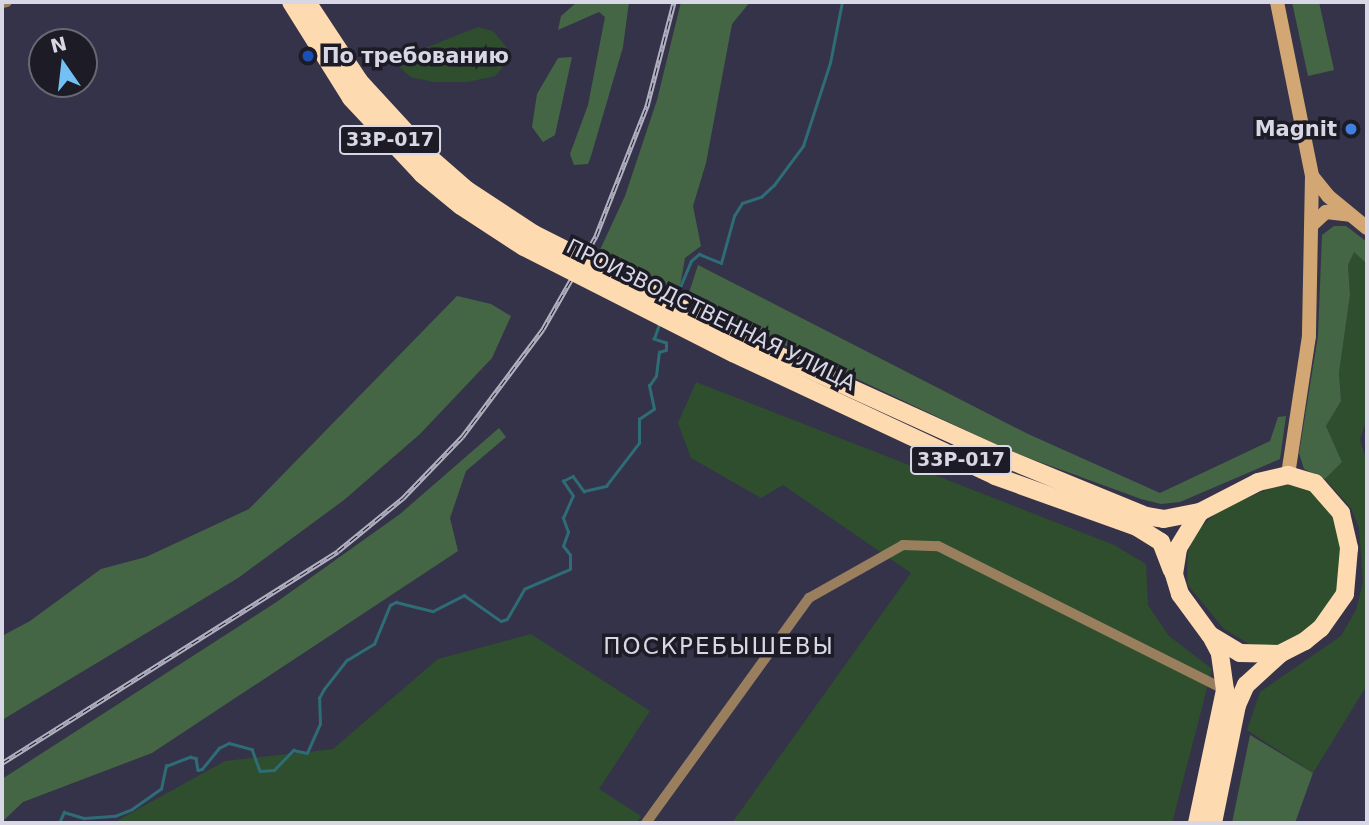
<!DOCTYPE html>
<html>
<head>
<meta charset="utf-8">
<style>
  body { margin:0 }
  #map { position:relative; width:1369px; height:825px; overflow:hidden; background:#353349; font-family:"DejaVu Sans",sans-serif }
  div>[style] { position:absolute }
  .green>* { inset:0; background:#2e4e2e }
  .forest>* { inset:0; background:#456644 }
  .stream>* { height:2.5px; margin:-1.25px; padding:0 1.25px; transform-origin:1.25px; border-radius:1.25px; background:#2e6c76 }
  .minor>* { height:10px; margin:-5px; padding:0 5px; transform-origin:5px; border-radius:5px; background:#9a7f5f }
  .secondary>* { height:14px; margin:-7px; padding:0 7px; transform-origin:7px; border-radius:7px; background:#d3a774 }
  .trunk>* { height:18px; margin:-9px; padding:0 9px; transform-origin:9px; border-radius:9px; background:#fedab1 }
  .rail>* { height:5px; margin-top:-2.5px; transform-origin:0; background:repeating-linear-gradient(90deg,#1d1c26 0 8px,#b2b1c1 0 16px); box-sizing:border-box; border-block:2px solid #b2b1c1 }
  .trunk-bridge>* { height:18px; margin:-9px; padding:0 9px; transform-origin:9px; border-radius:9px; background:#fedab1 }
  .dots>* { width:19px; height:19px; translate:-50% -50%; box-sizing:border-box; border:4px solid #1d1c26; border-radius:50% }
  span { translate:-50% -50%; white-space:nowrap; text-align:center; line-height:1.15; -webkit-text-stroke:7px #1d1c26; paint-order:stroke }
  .shield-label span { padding:2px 5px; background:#1d1c26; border:2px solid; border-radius:5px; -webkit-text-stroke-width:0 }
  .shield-label { font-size:19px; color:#d8d7e5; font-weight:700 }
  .poi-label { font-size:21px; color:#d8d7e5; font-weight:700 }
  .left { translate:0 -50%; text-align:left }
  .right { translate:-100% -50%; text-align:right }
  .street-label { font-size:21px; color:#d8d7e5 }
  .neighbourhood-label { font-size:23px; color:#d8d7e5; letter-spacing:2px }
  .frame { position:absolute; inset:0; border:4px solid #d8d7e5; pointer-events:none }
  .north { position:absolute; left:28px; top:28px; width:70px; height:70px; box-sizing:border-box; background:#1d1c26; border:2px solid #686772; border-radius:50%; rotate:346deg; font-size:19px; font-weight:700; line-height:28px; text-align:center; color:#d8d7e5 }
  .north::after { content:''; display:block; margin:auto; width:24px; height:32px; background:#72c1f5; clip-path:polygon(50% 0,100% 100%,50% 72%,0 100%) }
</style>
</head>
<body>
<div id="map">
  <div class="green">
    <div style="clip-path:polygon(478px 27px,493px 31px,507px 48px,506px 64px,495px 76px,468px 82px,433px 82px,411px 77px,400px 68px,405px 56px)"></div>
    <div style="clip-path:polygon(1354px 251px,1367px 264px,1367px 418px,1360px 439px,1367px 463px,1367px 685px,1313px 773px,1247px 730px,1260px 692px,1341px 636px,1356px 610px,1363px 582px,1359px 528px,1351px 508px,1325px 479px,1342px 462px,1326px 426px,1341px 401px,1339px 373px,1350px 295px,1348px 265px)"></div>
    <div style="clip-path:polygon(696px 382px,1114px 545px,1146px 564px,1148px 605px,1169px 636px,1212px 669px,1172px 823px,732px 823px,911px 573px,783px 485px,761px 498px,691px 458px,678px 423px)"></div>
    <div style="clip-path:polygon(1286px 482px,1311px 489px,1322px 499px,1339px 528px,1341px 572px,1336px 596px,1312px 626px,1277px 647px,1258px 649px,1224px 629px,1187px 584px,1188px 551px,1195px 533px,1220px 509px)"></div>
    <div style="clip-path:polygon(531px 634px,650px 711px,599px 789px,641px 816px,636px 823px,113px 823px,225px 761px,333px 749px,438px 659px)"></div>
  </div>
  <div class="forest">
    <div style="clip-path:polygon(577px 2px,629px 2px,623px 47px,591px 156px,588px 164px,574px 165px,570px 154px,588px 105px,605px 17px,599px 12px,558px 30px,561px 16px)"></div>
    <div style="clip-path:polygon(681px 2px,750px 2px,732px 24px,706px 163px,693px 206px,701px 246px,685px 258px,679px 292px,599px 252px,625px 196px,657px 100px)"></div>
    <div style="clip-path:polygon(1292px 2px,1319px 2px,1334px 70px,1308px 76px)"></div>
    <div style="clip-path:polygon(572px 57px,555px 135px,543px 142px,532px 127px,537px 94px,558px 58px)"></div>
    <div style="clip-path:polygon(1334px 226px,1346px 226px,1367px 242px,1367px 264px,1354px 252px,1348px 265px,1350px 295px,1339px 373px,1341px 401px,1326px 426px,1342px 462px,1325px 479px,1304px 469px,1299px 453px,1318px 336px,1322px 235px)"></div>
    <div style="clip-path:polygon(698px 265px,1028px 434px,1160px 493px,1270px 441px,1278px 417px,1286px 416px,1280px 459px,1180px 502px,1161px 504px,1141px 499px,1010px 451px,687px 299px)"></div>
    <div style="clip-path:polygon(457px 296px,491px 304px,511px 316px,492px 358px,420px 434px,344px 500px,238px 578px,2px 720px,2px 636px,30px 621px,101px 569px,146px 557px,249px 509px)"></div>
    <div style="clip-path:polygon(499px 428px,506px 437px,466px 471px,450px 518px,458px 551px,152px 753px,23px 802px,2px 822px,2px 779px,278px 601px,400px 514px)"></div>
    <div style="clip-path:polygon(1250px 735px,1313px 773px,1295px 823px,1232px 823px)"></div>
  </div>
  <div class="stream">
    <div style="left:675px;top:299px;width:41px;rotate:-67.2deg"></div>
    <div style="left:691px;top:261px;width:11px;rotate:-41deg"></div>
    <div style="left:699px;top:254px;width:24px;rotate:22deg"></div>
    <div style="left:721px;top:263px;width:49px;rotate:-74.5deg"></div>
    <div style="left:734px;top:216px;width:15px;rotate:-58deg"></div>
    <div style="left:742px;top:203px;width:20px;rotate:-18deg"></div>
    <div style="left:761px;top:197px;width:18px;rotate:-43deg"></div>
    <div style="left:774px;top:185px;width:49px;rotate:-53.4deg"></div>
    <div style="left:803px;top:146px;width:87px;rotate:-72deg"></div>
    <div style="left:830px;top:63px;width:62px;rotate:-78.9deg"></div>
    <div style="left:59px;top:823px;width:12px;rotate:-66deg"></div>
    <div style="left:64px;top:812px;width:21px;rotate:17deg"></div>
    <div style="left:84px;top:818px;width:31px;rotate:-4deg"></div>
    <div style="left:115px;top:816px;width:18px;rotate:-22deg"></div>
    <div style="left:132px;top:809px;width:35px;rotate:-35deg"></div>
    <div style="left:161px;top:789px;width:24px;rotate:-78deg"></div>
    <div style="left:166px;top:766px;width:26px;rotate:-21deg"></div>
    <div style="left:190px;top:757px;width:6px;rotate:9deg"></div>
    <div style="left:196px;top:758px;width:12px;rotate:81deg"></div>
    <div style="left:198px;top:770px;width:4px;rotate:-14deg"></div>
    <div style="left:202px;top:769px;width:27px;rotate:-51deg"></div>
    <div style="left:219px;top:748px;width:11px;rotate:-27deg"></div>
    <div style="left:229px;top:743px;width:24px;rotate:15deg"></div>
    <div style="left:252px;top:749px;width:23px;rotate:70deg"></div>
    <div style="left:260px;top:771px;width:14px;rotate:-4deg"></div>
    <div style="left:274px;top:770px;width:28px;rotate:-46deg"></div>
    <div style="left:293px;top:750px;width:14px;rotate:12deg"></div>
    <div style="left:307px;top:753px;width:32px;rotate:-66deg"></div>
    <div style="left:320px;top:724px;width:26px;rotate:-92deg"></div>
    <div style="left:319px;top:698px;width:10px;rotate:-61deg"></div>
    <div style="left:324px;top:689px;width:37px;rotate:-52deg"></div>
    <div style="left:347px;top:660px;width:31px;rotate:-31deg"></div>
    <div style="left:374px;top:644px;width:42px;rotate:-67.7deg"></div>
    <div style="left:390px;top:605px;width:7px;rotate:-27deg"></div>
    <div style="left:396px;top:602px;width:38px;rotate:14deg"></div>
    <div style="left:433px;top:611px;width:35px;rotate:-27deg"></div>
    <div style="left:464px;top:595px;width:45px;rotate:35.1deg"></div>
    <div style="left:501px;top:621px;width:6px;rotate:-18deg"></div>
    <div style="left:507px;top:619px;width:34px;rotate:-60deg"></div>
    <div style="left:524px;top:589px;width:50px;rotate:-23.5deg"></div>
    <div style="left:570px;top:569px;width:14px;rotate:-90deg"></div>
    <div style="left:570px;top:555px;width:11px;rotate:-128deg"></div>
    <div style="left:563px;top:546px;width:15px;rotate:-70deg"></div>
    <div style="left:568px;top:532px;width:15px;rotate:-110deg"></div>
    <div style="left:563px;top:518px;width:24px;rotate:-66deg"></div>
    <div style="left:573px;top:496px;width:18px;rotate:-124deg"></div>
    <div style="left:563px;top:481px;width:11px;rotate:-27deg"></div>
    <div style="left:573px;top:476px;width:19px;rotate:54deg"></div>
    <div style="left:584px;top:491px;width:23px;rotate:-13deg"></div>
    <div style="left:606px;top:486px;width:54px;rotate:-52.5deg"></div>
    <div style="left:639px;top:443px;width:24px;rotate:-90deg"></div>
    <div style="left:639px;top:419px;width:18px;rotate:-34deg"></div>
    <div style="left:654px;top:409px;width:24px;rotate:-102deg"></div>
    <div style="left:649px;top:386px;width:12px;rotate:-55deg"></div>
    <div style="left:656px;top:376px;width:24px;rotate:-83deg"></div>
    <div style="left:659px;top:352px;width:7px;rotate:-16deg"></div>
    <div style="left:666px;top:350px;width:7px;rotate:-90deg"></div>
    <div style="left:666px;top:343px;width:13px;rotate:-162deg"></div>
    <div style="left:654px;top:339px;width:18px;rotate:-71deg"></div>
  </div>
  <div class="minor">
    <div style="left:2px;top:3px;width:5px;rotate:-11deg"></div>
    <div style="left:646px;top:823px;width:278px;rotate:-54.1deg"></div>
    <div style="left:809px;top:598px;width:108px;rotate:-29.4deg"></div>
    <div style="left:903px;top:545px;width:35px;rotate:2deg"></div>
    <div style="left:938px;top:546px;width:321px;rotate:26.6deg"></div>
  </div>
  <div class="secondary">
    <div style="left:1277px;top:2px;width:177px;rotate:78.6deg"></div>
    <div style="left:1312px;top:176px;width:160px;rotate:91.1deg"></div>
    <div style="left:1309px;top:336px;width:141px;rotate:98.6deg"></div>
    <div style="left:1312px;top:176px;width:26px;rotate:51deg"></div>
    <div style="left:1328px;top:196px;width:50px;rotate:39.4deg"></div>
    <div style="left:1313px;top:224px;width:18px;rotate:-43deg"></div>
    <div style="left:1326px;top:212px;width:24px;rotate:7deg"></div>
  </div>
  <div class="trunk">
    <div style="left:291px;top:2px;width:113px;rotate:58deg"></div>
    <div style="left:351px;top:98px;width:104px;rotate:46.9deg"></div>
    <div style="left:422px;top:174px;width:50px;rotate:39.4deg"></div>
    <div style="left:461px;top:206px;width:75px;rotate:33.1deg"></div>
    <div style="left:307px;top:2px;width:95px;rotate:56.6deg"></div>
    <div style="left:359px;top:81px;width:102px;rotate:47.4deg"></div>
    <div style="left:428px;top:156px;width:52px;rotate:41.1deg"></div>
    <div style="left:467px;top:190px;width:80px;rotate:33.3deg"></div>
    <div style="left:740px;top:338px;width:288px;rotate:24.4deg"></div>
    <div style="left:1002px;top:457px;width:156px;rotate:22.3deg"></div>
    <div style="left:1146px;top:516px;width:18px;rotate:9deg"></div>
    <div style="left:1164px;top:519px;width:37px;rotate:-11deg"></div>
    <div style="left:733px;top:353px;width:289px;rotate:25.1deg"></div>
    <div style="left:995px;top:476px;width:151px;rotate:19.8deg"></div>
    <div style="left:1137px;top:527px;width:28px;rotate:32deg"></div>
    <div style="left:1161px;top:542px;width:30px;rotate:69deg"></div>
    <div style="left:1288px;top:475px;width:28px;rotate:17deg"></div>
    <div style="left:1315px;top:483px;width:40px;rotate:49deg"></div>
    <div style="left:1341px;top:513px;width:36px;rotate:77deg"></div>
    <div style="left:1349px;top:548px;width:46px;rotate:95deg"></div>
    <div style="left:1345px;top:594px;width:42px;rotate:125.2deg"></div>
    <div style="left:1321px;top:628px;width:21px;rotate:141deg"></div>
    <div style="left:1305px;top:641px;width:28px;rotate:153deg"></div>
    <div style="left:1280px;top:654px;width:40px;rotate:-178.6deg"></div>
    <div style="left:1240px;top:653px;width:35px;rotate:-149deg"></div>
    <div style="left:1210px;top:635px;width:51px;rotate:-126.2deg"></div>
    <div style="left:1180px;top:594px;width:21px;rotate:-107deg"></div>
    <div style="left:1174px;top:574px;width:26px;rotate:-81deg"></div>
    <div style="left:1178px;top:548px;width:42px;rotate:-58.6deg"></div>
    <div style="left:1200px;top:512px;width:65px;rotate:-27.3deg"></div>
    <div style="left:1258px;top:482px;width:31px;rotate:-13deg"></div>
    <div style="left:1197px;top:823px;width:136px;rotate:-78.1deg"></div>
    <div style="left:1225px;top:690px;width:37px;rotate:-98deg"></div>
    <div style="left:1220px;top:653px;width:17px;rotate:-118deg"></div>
    <div style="left:1213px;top:823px;width:120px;rotate:-78.5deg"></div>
    <div style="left:1237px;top:705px;width:22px;rotate:-66deg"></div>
    <div style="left:1246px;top:685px;width:46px;rotate:-42.4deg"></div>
  </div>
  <div class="rail">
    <div style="left:2px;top:763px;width:397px;rotate:-32.2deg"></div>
    <div style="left:338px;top:551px;width:84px;rotate:-39.2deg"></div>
    <div style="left:403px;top:498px;width:85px;rotate:-46deg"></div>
    <div style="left:462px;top:437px;width:135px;rotate:-53.1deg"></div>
    <div style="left:543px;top:329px;width:107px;rotate:-60.3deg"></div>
    <div style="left:596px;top:236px;width:140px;rotate:-68.6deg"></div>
    <div style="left:647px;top:106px;width:107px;rotate:-75.4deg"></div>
  </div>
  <div class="trunk-bridge">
    <div style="left:534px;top:234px;width:231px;rotate:26.8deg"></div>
    <div style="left:524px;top:247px;width:234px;rotate:26.9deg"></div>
  </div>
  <div class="dots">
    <div style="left:308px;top:56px;background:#1a4fb4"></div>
    <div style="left:1351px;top:129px;background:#3f7fe0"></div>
  </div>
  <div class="shield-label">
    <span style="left:390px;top:140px">33Р-017</span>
    <span style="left:961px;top:460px">33Р-017</span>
  </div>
  <div class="poi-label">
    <span class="left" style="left:322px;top:56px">По требованию</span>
    <span class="right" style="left:1337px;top:129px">Magnit</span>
  </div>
  <div class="street-label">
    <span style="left:711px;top:315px;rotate:26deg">ПРОИЗВОДСТВЕННАЯ УЛИЦА</span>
  </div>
  <div class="neighbourhood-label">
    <span style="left:719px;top:646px">ПОСКРЕБЫШЕВЫ</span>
  </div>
  <div class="frame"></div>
  <div class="north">N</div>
</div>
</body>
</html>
